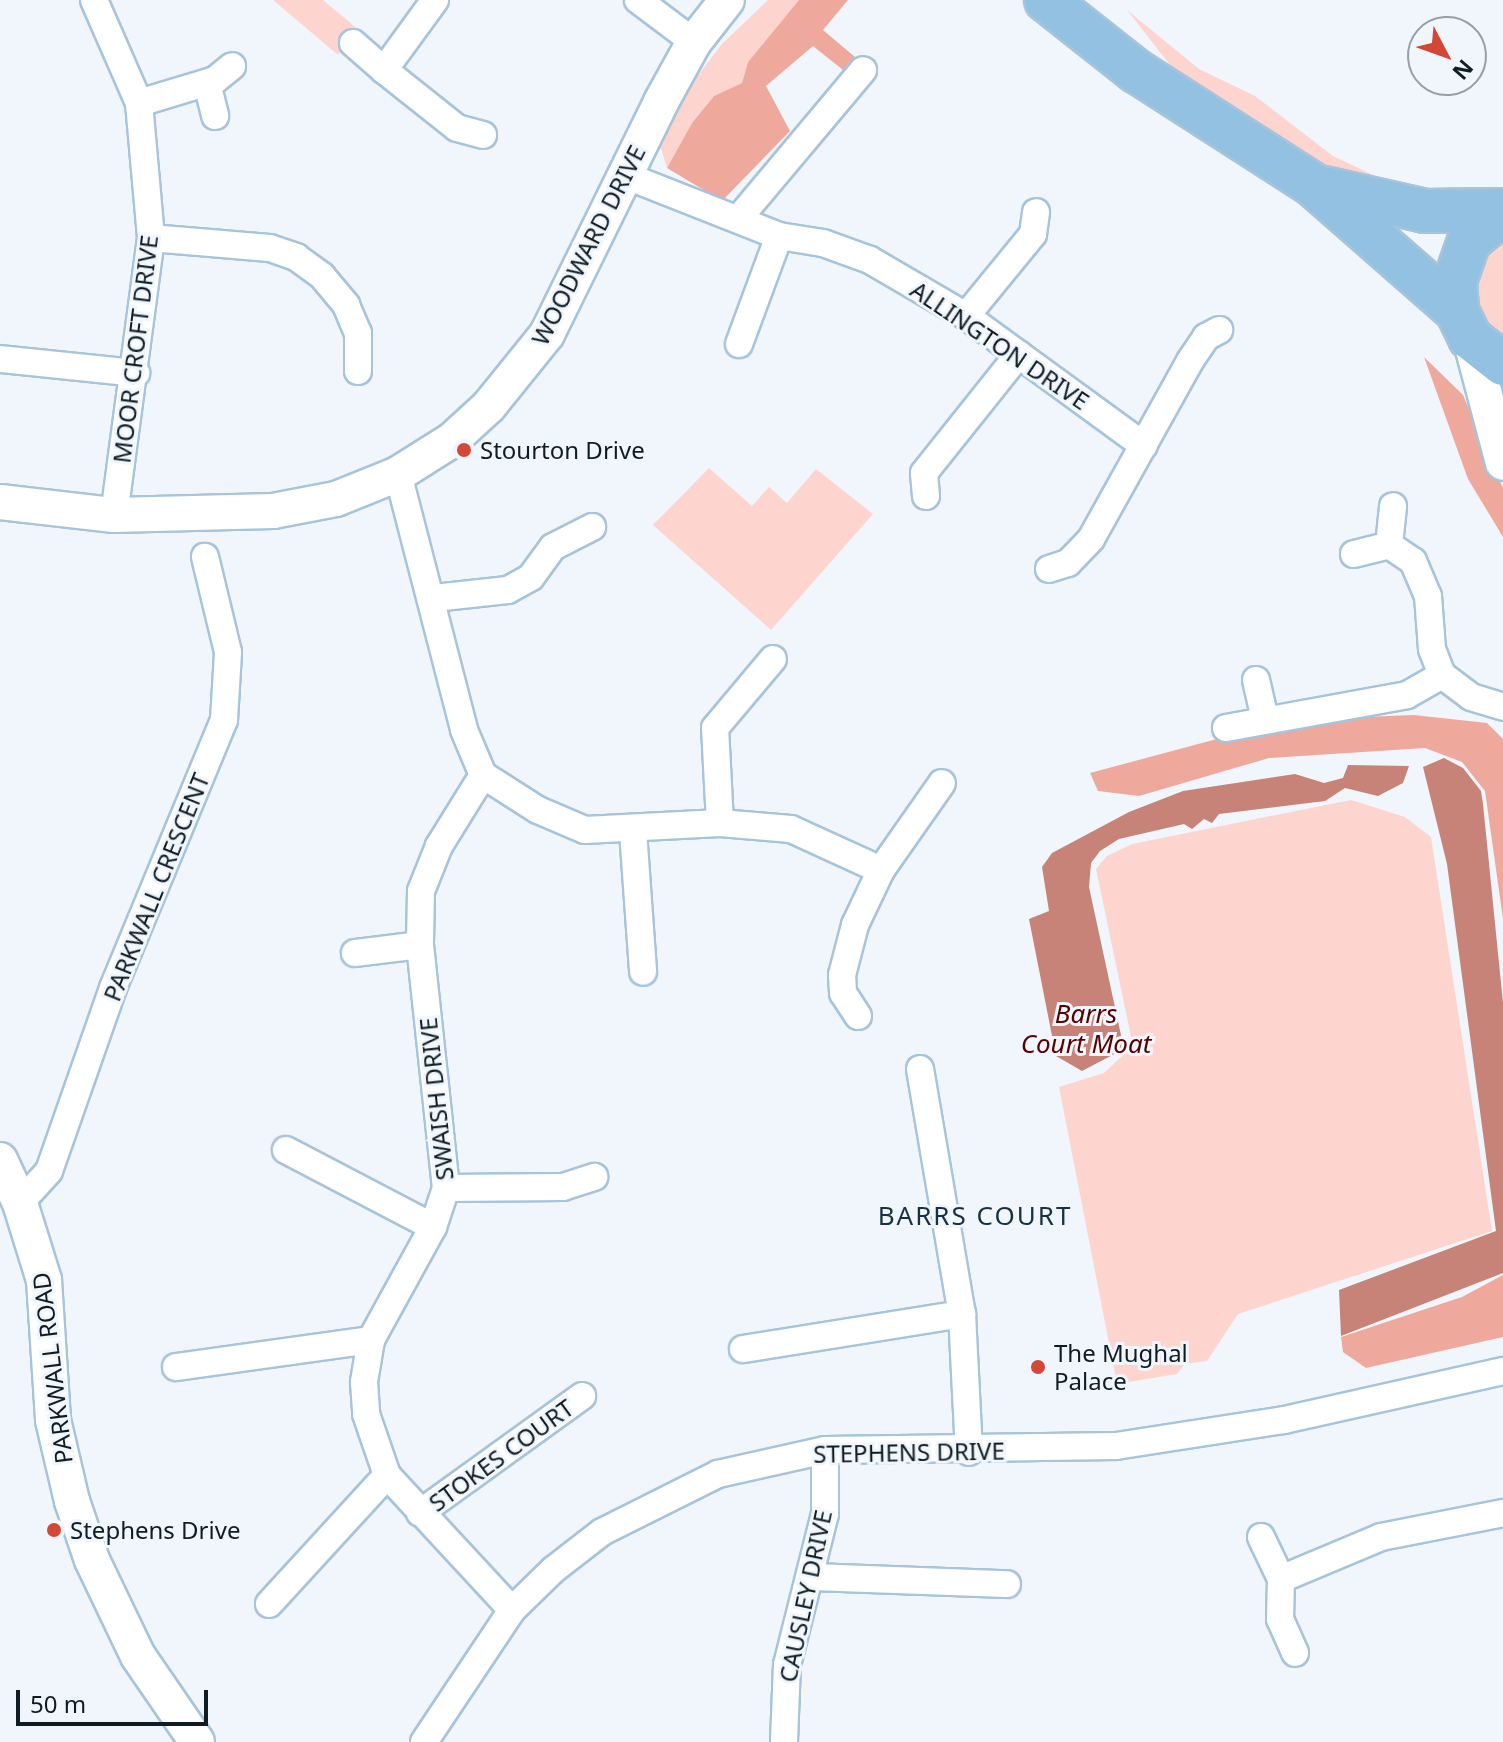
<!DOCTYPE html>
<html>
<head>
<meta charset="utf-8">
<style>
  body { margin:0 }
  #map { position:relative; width:1503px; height:1742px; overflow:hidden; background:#f0f6fb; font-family:"Noto Sans",sans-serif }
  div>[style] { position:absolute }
  .green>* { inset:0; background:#fed5ce }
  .forest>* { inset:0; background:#efa89c }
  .water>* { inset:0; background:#c78377 }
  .roads { filter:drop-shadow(2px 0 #a6c4dc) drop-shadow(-2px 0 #a6c4dc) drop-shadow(0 2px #a6c4dc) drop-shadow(0 -2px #a6c4dc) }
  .minor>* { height:26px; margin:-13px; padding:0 13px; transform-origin:13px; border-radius:13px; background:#fff }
  .tertiary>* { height:34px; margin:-17px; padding:0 17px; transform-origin:17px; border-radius:17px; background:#fff }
  .primary>* { height:42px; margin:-21px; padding:0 21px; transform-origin:21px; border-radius:21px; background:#92c1e2 }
  .dots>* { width:22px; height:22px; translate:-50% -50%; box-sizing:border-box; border:4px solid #f0f6fb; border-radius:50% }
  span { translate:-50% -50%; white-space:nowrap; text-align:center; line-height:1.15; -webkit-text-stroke:6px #f0f6fb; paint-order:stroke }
  .street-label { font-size:24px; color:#101c24 }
  .poi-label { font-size:24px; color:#101c24 }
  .left { translate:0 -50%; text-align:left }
  .water-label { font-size:26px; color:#570100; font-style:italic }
  .neighbourhood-label { font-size:26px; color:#173144; letter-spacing:2px }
  .north { position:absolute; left:1407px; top:16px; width:80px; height:80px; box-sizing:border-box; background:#f0f6fb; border:2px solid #969fa5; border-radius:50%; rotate:131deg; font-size:22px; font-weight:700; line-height:32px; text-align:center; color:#101c24 }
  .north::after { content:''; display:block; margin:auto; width:28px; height:36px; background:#d44736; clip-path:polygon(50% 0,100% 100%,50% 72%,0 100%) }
  .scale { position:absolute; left:16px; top:1690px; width:192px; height:36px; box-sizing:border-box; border:4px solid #101c24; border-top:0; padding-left:10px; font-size:24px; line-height:28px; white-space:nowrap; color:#101c24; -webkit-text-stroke:6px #f0f6fb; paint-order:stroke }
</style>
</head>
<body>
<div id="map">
  <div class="green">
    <div style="clip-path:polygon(273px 0,323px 0,359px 30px,338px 55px)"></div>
    <div style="clip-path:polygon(768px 0,799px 0,748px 62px,742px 83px,714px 96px,692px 123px,667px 168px,660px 145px,687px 90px,721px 45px)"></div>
    <div style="clip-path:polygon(1127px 10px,1199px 69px,1255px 96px,1333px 156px,1396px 186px,1336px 178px,1246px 125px,1174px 70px)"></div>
    <div style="clip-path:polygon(1503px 239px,1503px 344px,1486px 328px,1476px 307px,1476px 275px,1486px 254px)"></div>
    <div style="clip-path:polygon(709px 468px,752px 506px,769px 487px,787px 503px,816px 469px,873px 514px,771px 630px,653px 525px)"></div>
    <div style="clip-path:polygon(1351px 800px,1405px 817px,1431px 837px,1492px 1231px,1238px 1314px,1207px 1361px,1185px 1364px,1177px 1374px,1117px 1384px,1059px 1087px,1104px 1073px,1133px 1046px,1096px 869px,1107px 856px,1132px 844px)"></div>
  </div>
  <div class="forest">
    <div style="clip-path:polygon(799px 0,848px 0,823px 30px,855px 57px,843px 70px,813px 46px,766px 86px,790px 131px,722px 201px,667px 168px,692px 123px,714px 96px,742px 83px,748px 62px)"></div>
    <div style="clip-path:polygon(1424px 357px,1463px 395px,1503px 488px,1503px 537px,1468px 479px)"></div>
    <div style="clip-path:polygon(1414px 715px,1487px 723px,1503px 739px,1503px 919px,1485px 791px,1462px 762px,1425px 748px,1269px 758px,1139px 796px,1098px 791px,1090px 773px,1288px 720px)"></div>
    <div style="clip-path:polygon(1503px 1275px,1503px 1337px,1366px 1368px,1343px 1352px,1341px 1337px,1462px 1297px)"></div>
  </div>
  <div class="water">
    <div style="clip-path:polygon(1444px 758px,1463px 768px,1481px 791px,1483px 804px,1503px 1003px,1503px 1273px,1341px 1336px,1339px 1290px,1496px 1231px,1447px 864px,1423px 767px)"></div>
    <div style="clip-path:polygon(1348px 765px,1409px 766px,1403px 783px,1378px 796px,1345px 788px,1325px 801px,1219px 814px,1212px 823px,1204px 819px,1192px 829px,1184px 824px,1119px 839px,1100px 851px,1091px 863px,1089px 887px,1124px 1049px,1082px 1071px,1056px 1056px,1029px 919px,1049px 911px,1042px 867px,1052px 853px,1129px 812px,1183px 791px,1295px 774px,1324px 783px,1343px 778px)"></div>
  </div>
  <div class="roads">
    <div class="minor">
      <div style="left:94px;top:0;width:112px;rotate:66.4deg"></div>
      <div style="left:139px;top:103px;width:136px;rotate:84.9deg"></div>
      <div style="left:151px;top:238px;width:279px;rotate:97.6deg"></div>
      <div style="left:435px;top:0;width:87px;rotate:126.1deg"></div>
      <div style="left:384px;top:70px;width:93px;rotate:38.5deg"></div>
      <div style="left:457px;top:128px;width:27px;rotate:15deg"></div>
      <div style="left:638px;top:0;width:70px;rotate:36.9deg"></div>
      <div style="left:353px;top:43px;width:41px;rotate:41.1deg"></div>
      <div style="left:207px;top:83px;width:34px;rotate:76deg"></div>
      <div style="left:139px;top:103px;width:79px;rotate:-16.8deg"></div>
      <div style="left:215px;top:80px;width:22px;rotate:-39deg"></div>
      <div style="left:624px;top:175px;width:167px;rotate:21.5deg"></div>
      <div style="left:779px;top:236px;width:45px;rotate:9deg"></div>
      <div style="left:823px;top:243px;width:50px;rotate:19.9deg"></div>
      <div style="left:870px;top:260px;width:111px;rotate:30.3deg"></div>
      <div style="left:966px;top:316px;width:220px;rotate:36.1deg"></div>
      <div style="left:739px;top:218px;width:193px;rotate:-50deg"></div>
      <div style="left:151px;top:238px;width:119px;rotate:4.8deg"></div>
      <div style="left:270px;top:248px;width:28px;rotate:19deg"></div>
      <div style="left:296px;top:257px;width:32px;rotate:36deg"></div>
      <div style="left:322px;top:276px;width:38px;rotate:50deg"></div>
      <div style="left:346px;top:305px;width:30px;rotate:67deg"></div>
      <div style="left:358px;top:333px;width:38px;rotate:90deg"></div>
      <div style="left:966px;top:316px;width:106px;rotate:-50.7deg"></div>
      <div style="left:1033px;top:234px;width:22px;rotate:-82deg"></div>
      <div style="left:739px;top:344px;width:115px;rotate:-69.7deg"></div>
      <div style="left:0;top:359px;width:137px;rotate:5.9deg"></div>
      <div style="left:398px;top:474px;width:264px;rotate:75.5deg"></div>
      <div style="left:464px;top:730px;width:49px;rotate:67.1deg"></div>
      <div style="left:483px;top:775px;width:65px;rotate:32.5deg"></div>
      <div style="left:538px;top:810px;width:51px;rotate:23.1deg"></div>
      <div style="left:585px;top:830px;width:135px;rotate:-3deg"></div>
      <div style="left:720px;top:823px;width:71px;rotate:4.8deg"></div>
      <div style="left:791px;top:829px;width:99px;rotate:24.5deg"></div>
      <div style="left:881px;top:870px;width:106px;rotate:-55deg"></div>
      <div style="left:926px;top:496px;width:23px;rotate:-95deg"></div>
      <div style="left:924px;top:473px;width:152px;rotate:-51.4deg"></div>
      <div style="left:1389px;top:545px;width:39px;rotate:-84deg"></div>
      <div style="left:1354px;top:554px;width:36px;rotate:-14deg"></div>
      <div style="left:1389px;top:545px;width:29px;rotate:34deg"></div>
      <div style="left:1413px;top:561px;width:38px;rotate:67deg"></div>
      <div style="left:1428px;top:596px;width:53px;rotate:85.7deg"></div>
      <div style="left:1432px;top:649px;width:28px;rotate:69deg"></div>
      <div style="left:1442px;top:675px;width:36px;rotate:37deg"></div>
      <div style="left:1471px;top:697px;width:34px;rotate:17deg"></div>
      <div style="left:1049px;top:569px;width:20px;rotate:-18deg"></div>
      <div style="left:1068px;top:563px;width:33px;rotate:-46deg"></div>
      <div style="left:1091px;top:539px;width:204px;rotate:-60.9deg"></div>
      <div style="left:1190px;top:361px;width:29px;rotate:-56deg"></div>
      <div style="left:1206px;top:337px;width:15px;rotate:-28deg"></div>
      <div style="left:434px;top:598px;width:74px;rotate:-6.2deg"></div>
      <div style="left:508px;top:590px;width:26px;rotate:-29deg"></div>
      <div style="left:531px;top:577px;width:37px;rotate:-54deg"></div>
      <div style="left:553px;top:547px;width:44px;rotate:-27.1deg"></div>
      <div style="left:1256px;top:680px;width:40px;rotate:77deg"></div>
      <div style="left:1226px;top:728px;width:184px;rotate:-10.3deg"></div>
      <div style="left:1407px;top:695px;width:40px;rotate:-29.7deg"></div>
      <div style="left:483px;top:775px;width:84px;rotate:121.8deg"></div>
      <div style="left:439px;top:846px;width:48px;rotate:111.8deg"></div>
      <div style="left:421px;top:891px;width:54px;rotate:91.1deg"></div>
      <div style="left:420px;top:945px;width:244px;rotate:83.9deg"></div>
      <div style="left:446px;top:1188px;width:41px;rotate:108.4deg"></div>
      <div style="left:433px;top:1227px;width:129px;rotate:118.8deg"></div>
      <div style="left:371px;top:1340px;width:43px;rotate:99.5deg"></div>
      <div style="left:364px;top:1382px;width:32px;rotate:86deg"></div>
      <div style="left:366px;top:1414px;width:65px;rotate:71deg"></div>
      <div style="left:387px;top:1475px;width:184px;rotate:47.2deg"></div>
      <div style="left:720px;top:823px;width:95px;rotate:-93deg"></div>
      <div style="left:715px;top:728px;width:90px;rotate:-50deg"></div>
      <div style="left:633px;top:831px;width:141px;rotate:85.9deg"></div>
      <div style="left:355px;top:953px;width:65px;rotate:-7deg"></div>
      <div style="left:858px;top:1016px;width:27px;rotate:-123deg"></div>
      <div style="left:843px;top:993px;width:18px;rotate:-93deg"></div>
      <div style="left:842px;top:975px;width:52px;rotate:-75.4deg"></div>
      <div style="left:855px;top:925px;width:61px;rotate:-64.7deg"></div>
      <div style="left:920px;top:1069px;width:249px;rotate:80.3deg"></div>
      <div style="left:962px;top:1314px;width:138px;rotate:87.1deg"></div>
      <div style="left:286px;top:1150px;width:166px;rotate:27.6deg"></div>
      <div style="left:446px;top:1188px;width:117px;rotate:-0.5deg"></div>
      <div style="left:563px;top:1187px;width:33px;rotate:-18deg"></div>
      <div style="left:20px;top:1203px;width:43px;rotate:-47.8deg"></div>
      <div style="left:49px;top:1171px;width:194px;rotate:-70.7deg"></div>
      <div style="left:113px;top:988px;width:290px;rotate:-67.5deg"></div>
      <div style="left:224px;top:720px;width:68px;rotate:-86.6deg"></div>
      <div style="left:228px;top:652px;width:98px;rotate:-103.6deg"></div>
      <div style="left:743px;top:1349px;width:222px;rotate:-9.1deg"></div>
      <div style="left:176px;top:1367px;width:197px;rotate:-7.9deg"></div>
      <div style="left:420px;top:1513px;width:200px;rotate:-35.8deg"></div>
      <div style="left:1261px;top:1537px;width:47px;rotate:64.5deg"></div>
      <div style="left:1281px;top:1579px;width:40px;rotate:91.4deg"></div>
      <div style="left:1280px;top:1619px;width:37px;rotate:66deg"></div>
      <div style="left:812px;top:1577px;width:195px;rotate:2.1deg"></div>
      <div style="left:1281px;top:1579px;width:108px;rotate:-22.8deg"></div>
      <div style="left:1381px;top:1537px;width:124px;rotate:-11.1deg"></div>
      <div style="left:269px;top:1604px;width:175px;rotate:-47.5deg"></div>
      <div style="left:424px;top:1742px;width:159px;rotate:-56.3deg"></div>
      <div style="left:512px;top:1610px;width:57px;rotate:-44.3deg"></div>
      <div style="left:553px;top:1570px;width:62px;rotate:-37.8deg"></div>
      <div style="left:602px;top:1532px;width:130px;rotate:-26.6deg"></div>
      <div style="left:718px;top:1474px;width:110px;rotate:-12.6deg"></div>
      <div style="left:825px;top:1450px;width:291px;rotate:-0.8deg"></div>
      <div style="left:1116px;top:1446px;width:170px;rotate:-8.8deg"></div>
      <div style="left:1284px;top:1420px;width:224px;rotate:-12.6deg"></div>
      <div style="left:784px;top:1742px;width:77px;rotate:-87.8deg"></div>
      <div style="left:787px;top:1665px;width:156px;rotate:-75.9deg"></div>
      <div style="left:825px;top:1514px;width:64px;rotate:-90deg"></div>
    </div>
    <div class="tertiary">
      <div style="left:1470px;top:338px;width:129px;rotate:75.2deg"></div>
      <div style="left:0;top:502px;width:115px;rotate:6.5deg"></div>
      <div style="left:114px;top:515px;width:159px;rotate:-1.4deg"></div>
      <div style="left:273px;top:511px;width:64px;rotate:-10.8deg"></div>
      <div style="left:336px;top:499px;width:67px;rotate:-22deg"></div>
      <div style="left:398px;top:474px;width:64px;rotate:-32.2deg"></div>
      <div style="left:452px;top:440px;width:50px;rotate:-42.6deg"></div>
      <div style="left:489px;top:406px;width:92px;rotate:-51.1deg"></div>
      <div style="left:547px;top:334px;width:258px;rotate:-63.8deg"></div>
      <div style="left:661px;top:102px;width:68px;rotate:-61.2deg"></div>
      <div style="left:694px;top:42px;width:53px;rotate:-51.8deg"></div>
      <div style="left:0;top:1160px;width:47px;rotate:65.1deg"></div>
      <div style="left:20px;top:1203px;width:81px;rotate:72.7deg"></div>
      <div style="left:44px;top:1280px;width:140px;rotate:86.3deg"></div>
      <div style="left:53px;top:1420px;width:83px;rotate:76.8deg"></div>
      <div style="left:72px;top:1501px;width:62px;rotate:71.3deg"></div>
      <div style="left:92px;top:1560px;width:106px;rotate:64.4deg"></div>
      <div style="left:138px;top:1656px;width:104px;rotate:55.5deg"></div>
    </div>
    <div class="primary">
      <div style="left:1046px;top:0;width:115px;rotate:38.3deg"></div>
      <div style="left:1136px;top:71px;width:209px;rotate:32.7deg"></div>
      <div style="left:1312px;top:184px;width:193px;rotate:41.2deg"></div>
      <div style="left:1324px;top:188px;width:104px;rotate:12.8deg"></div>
      <div style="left:1425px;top:211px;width:78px;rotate:-0.7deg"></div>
      <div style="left:1503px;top:213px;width:44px;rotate:140.5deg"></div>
      <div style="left:1469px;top:241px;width:42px;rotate:109.3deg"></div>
      <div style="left:1455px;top:281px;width:30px;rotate:86deg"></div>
      <div style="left:1457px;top:311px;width:30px;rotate:64deg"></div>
      <div style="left:1470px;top:338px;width:42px;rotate:38.2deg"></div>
    </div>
  </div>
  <div class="dots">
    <div style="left:464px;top:450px;background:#d44736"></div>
    <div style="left:1038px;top:1367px;background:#d44736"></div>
    <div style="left:54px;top:1530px;background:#d44736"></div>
  </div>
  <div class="street-label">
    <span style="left:588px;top:245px;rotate:-63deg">WOODWARD DRIVE</span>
    <span style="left:1000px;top:345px;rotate:34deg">ALLINGTON DRIVE</span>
    <span style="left:135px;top:349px;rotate:-83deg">MOOR CROFT DRIVE</span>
    <span style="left:156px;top:887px;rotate:-68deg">PARKWALL CRESCENT</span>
    <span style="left:436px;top:1099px;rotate:-96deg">SWAISH DRIVE</span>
    <span style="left:52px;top:1368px;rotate:-97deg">PARKWALL ROAD</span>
    <span style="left:909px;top:1452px;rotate:-1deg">STEPHENS DRIVE</span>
    <span style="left:501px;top:1455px;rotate:-36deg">STOKES COURT</span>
    <span style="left:805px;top:1596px;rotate:-78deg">CAUSLEY DRIVE</span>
  </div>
  <div class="poi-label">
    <span class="left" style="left:480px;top:450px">Stourton Drive</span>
    <span class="left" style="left:1054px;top:1367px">The Mughal<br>Palace</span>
    <span class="left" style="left:70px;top:1530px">Stephens Drive</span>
  </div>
  <div class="water-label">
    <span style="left:1086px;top:1029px">Barrs<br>Court Moat</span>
  </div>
  <div class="neighbourhood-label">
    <span style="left:975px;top:1216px">BARRS COURT</span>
  </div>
  <div class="north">N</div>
  <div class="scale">50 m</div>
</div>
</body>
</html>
